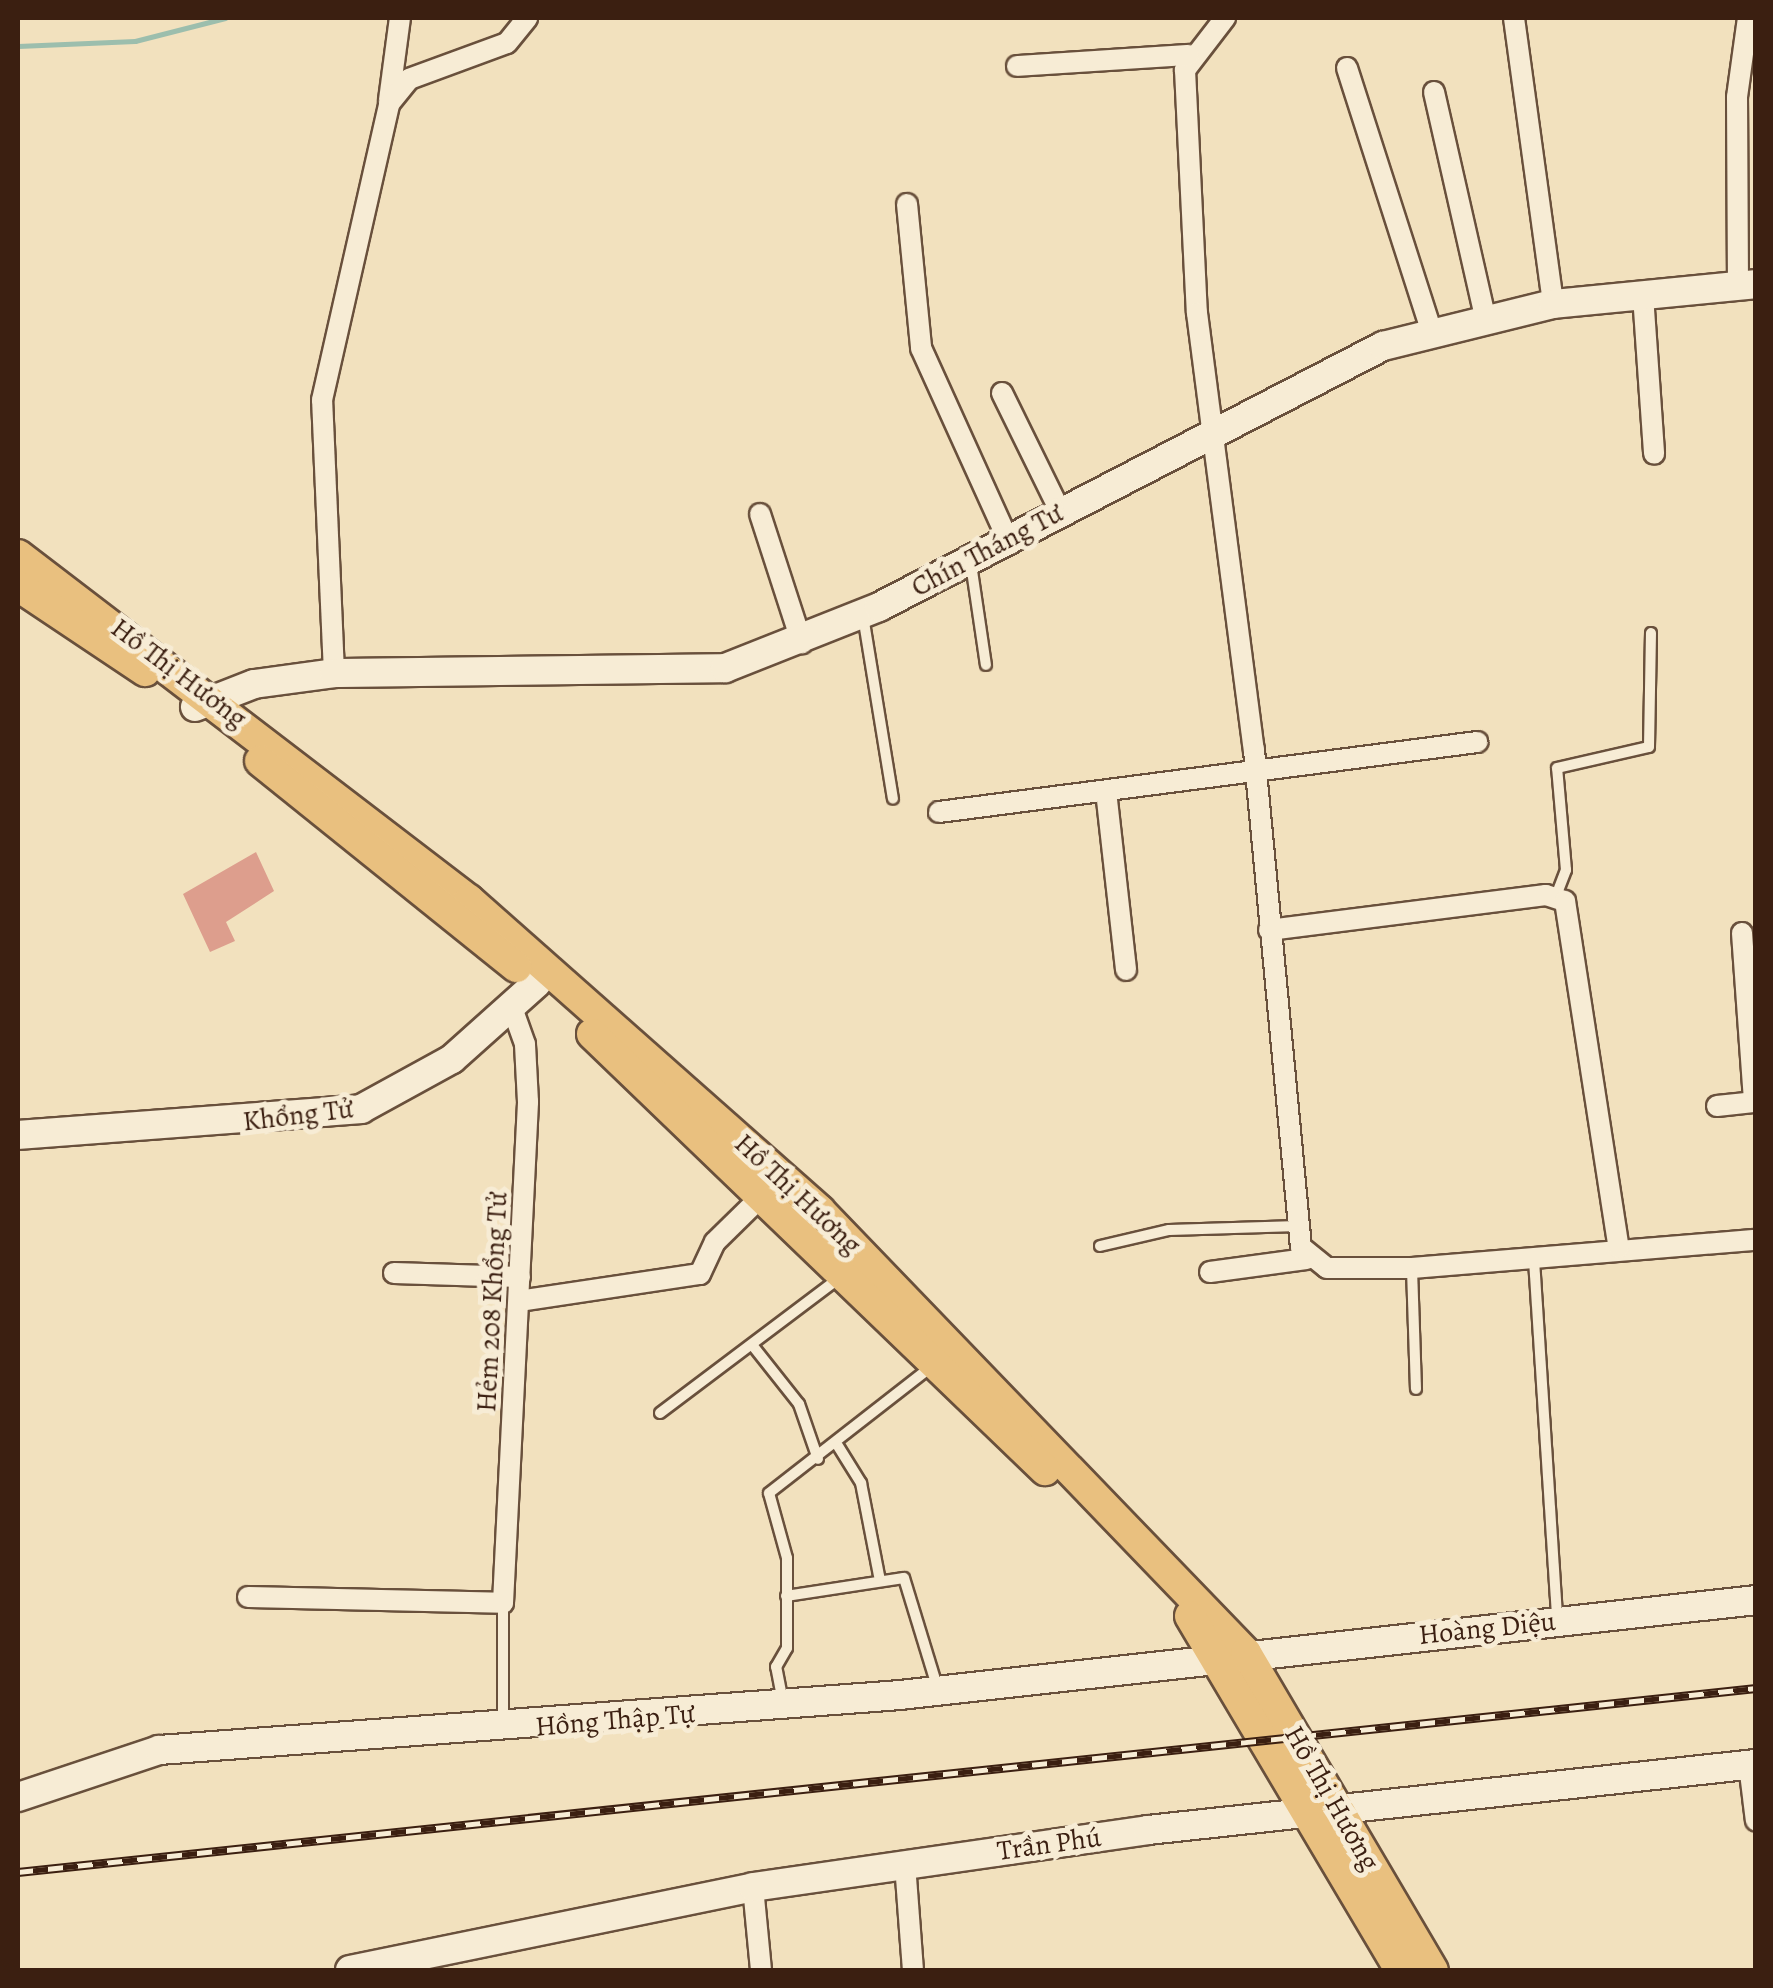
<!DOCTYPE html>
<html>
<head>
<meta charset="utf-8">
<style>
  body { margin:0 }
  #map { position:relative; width:1773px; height:1988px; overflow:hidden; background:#f2e1be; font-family:Alegreya,serif }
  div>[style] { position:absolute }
  .stream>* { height:5px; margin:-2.5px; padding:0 2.5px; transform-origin:2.5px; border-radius:2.5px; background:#9cbead }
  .building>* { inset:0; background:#dd9e8d }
  .roads { filter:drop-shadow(2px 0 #69503c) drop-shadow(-2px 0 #69503c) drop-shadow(0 2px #69503c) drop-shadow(0 -2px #69503c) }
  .lane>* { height:10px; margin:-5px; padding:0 5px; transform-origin:5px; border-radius:5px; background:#f7ecd5 }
  .street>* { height:20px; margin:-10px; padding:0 10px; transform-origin:10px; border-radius:10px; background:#f7ecd5 }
  .secondary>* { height:28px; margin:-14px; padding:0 14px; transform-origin:14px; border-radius:14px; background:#f7ecd5 }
  .primary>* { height:30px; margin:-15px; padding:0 15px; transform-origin:15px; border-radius:15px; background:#e9c07f }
  .rail>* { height:9px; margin-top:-4.5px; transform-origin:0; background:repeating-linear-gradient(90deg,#f7ecd5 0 15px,#3b1f11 0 30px); box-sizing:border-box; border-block:2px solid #3b1f11 }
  span { translate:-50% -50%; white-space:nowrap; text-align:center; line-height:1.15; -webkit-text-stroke:10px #f7ecd5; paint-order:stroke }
  .street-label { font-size:28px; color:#3b1f11 }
  .frame { position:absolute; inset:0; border:20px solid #3b1f11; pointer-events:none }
</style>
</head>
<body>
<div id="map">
  <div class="stream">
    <div style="left:18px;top:46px;width:117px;rotate:-2.4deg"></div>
    <div style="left:135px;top:41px;width:93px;rotate:-14.3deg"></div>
  </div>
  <div class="building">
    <div style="clip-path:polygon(256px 852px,274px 891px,226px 922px,235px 941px,210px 952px,183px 894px)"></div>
  </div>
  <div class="roads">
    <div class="lane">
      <div style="left:971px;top:564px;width:102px;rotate:81.6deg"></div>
      <div style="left:863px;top:616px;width:185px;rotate:80.7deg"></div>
      <div style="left:1556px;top:896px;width:28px;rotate:-69deg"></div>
      <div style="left:1566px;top:870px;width:102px;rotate:-95deg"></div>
      <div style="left:1557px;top:768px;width:94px;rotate:-12.9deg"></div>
      <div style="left:1649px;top:747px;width:114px;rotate:-89deg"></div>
      <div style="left:1100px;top:1246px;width:71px;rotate:-13.1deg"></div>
      <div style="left:1169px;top:1230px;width:129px;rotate:-1.8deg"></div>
      <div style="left:1534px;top:1260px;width:359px;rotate:86.3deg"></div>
      <div style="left:1412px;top:1269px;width:120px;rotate:88.1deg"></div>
      <div style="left:753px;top:1346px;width:74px;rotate:51.6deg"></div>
      <div style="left:799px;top:1404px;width:58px;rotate:70.9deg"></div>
      <div style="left:660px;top:1413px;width:224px;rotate:-37deg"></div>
      <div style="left:838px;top:1446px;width:44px;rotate:58.1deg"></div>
      <div style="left:861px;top:1483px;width:95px;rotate:79deg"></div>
      <div style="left:786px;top:1596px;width:119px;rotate:-8.7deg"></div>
      <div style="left:904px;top:1578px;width:116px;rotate:73deg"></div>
      <div style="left:783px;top:1702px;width:36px;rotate:-101deg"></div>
      <div style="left:776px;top:1667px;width:22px;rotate:-60deg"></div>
      <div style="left:787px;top:1648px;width:90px;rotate:-90deg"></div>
      <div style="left:787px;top:1558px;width:67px;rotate:-105.5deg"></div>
      <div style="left:769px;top:1493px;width:205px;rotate:-37.9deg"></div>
      <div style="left:503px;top:1722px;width:119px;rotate:-90deg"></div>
    </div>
    <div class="street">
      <div style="left:1225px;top:18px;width:66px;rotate:127.6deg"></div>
      <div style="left:1185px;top:70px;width:243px;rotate:87.2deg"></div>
      <div style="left:1197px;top:313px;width:441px;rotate:82.6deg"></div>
      <div style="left:1254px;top:750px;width:499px;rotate:84.6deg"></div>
      <div style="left:1301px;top:1247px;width:33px;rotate:39deg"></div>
      <div style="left:1327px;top:1268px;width:85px"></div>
      <div style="left:1412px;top:1268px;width:345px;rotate:-4.7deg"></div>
      <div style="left:1514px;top:18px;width:289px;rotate:82.2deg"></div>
      <div style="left:1017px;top:66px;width:172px;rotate:-3.7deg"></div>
      <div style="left:1347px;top:68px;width:274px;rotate:72.2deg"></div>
      <div style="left:1434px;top:92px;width:230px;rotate:77.2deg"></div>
      <div style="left:389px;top:100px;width:83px;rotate:-82.4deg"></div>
      <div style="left:907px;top:204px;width:145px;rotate:84.4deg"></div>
      <div style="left:921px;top:348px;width:209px;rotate:65.6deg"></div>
      <div style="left:1738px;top:286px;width:189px;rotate:-90.3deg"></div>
      <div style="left:1737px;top:97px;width:80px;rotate:-82.1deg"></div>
      <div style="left:1643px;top:295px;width:159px;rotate:86deg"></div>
      <div style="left:1002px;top:393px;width:131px;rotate:63.8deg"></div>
      <div style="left:760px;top:514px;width:136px;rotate:72deg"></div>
      <div style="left:334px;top:673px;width:273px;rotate:-92.5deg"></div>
      <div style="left:322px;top:400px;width:303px;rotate:-77.2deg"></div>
      <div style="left:389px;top:104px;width:32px;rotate:-51deg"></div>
      <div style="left:409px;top:79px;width:104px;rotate:-20.2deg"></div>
      <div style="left:507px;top:43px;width:32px;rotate:-51deg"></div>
      <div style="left:1106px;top:791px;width:180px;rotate:83.6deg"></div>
      <div style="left:939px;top:812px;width:543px;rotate:-7.41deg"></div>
      <div style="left:1269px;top:930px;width:279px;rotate:-7.2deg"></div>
      <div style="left:1546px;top:895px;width:20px;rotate:18deg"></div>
      <div style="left:1565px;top:901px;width:351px;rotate:81.2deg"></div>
      <div style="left:1742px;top:933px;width:169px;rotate:85.9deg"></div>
      <div style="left:1717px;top:1106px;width:39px;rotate:-6deg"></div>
      <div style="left:1210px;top:1272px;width:97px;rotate:-7.7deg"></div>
      <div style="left:394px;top:1273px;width:126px;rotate:1.8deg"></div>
      <div style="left:519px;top:1301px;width:183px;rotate:-8.5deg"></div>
      <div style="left:700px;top:1274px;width:35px;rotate:-65deg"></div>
      <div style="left:715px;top:1242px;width:69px;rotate:-44.4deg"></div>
      <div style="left:248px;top:1597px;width:255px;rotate:1.3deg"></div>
      <div style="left:503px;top:1603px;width:502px;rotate:-87.14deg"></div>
      <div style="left:528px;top:1102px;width:58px;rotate:-93deg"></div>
      <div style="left:525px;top:1044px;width:41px;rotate:-109.7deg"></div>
      <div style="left:1749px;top:1765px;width:56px;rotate:82.9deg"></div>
      <div style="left:905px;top:1864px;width:106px;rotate:85.7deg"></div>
      <div style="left:753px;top:1887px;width:83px;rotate:84.5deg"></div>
    </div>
    <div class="secondary">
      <div style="left:195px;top:707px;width:63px;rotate:-21.3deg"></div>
      <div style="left:254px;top:684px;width:81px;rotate:-7.8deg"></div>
      <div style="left:334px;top:673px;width:391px;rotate:-0.7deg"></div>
      <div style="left:725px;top:668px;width:166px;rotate:-21.6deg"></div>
      <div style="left:879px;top:607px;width:568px;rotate:-27.38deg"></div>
      <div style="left:1383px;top:346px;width:175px;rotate:-13.9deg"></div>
      <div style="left:1553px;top:304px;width:204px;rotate:-5.6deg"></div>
      <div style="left:18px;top:1135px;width:344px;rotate:-4.3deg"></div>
      <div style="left:361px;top:1109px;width:104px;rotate:-28.8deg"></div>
      <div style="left:452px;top:1059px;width:114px;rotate:-41.8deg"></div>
      <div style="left:18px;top:1797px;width:149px;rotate:-18.4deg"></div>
      <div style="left:159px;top:1750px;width:743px;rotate:-4.24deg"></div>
      <div style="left:900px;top:1695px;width:861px;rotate:-6.33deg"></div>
      <div style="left:350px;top:1970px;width:411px;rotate:-11.6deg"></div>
      <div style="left:753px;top:1887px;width:399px;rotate:-8.2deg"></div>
      <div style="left:1148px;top:1830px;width:612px;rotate:-6.2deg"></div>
    </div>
    <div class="primary">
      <div style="left:18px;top:555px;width:568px;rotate:37.41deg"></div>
      <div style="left:469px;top:900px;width:468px;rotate:41.5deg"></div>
      <div style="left:819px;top:1210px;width:615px;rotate:46.05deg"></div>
      <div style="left:1246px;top:1653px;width:368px;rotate:59.5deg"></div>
      <div style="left:18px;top:586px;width:153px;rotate:33.8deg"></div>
      <div style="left:260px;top:761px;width:329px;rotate:38.8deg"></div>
      <div style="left:592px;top:1034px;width:629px;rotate:43.9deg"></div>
      <div style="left:1190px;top:1616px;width:412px;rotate:59.3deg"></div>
    </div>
  </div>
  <div class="rail">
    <div style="left:18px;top:1872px;width:1748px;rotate:-6.04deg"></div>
  </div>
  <div class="street-label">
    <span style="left:987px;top:550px;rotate:-28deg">Chín Tháng Tư</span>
    <span style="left:179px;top:673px;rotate:37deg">Hồ Thị Hương</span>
    <span style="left:298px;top:1115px;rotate:-7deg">Khổng Tử</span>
    <span style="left:798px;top:1194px;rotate:43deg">Hồ Thị Hương</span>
    <span style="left:492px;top:1302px;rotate:-87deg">Hẻm 208 Khổng Tử</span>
    <span style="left:1487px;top:1628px;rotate:-6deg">Hoàng Diệu</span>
    <span style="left:615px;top:1720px;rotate:-5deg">Hồng Thập Tự</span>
    <span style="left:1332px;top:1798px;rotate:60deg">Hồ Thị Hương</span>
    <span style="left:1049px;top:1844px;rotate:-8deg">Trần Phú</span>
  </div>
  <div class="frame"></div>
</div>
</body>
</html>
